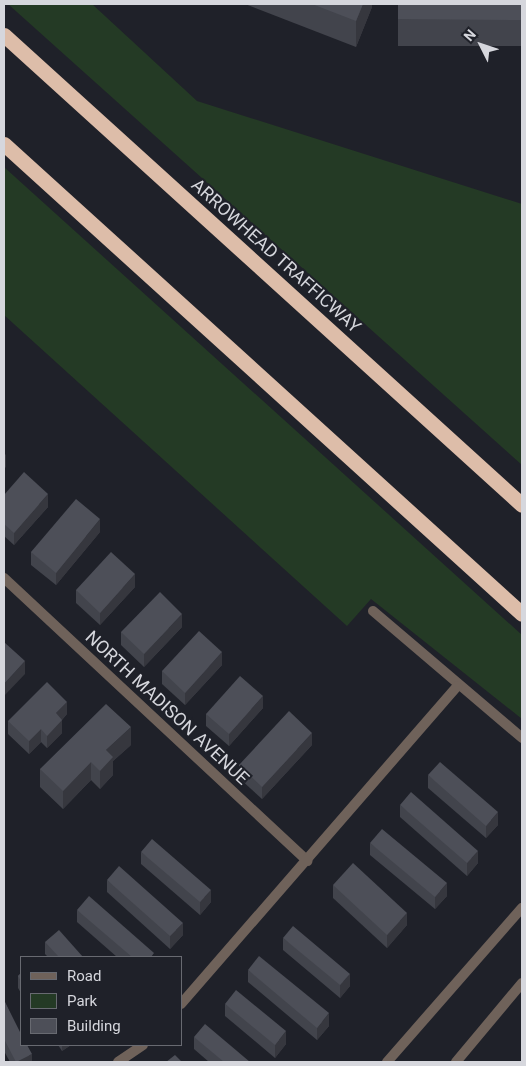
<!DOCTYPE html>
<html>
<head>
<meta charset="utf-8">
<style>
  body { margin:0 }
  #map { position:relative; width:526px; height:1066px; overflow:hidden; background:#1f2129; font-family:Roboto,sans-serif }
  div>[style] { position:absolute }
  .green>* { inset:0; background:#243a25 }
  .service>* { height:10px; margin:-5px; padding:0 5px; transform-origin:5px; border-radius:5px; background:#6f625a }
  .minor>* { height:10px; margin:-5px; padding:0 5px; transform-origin:5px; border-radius:5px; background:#6f625a }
  .motorway>* { height:15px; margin:-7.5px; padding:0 7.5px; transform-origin:7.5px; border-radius:7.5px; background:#ddbda9 }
  .wall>* { inset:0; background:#42444c }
  .shaded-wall>* { inset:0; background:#36373e }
  .building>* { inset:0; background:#4d4f58 }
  span { translate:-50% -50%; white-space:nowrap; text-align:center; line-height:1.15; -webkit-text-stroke:4px #1f2129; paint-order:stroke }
  .street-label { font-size:18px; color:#d6d7dd }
  .frame { position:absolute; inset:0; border:5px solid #d6d7dd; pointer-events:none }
  .legend { position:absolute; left:20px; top:956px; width:162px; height:90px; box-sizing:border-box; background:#1f2129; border:1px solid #686a71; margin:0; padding:6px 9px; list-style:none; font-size:15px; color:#d6d7dd }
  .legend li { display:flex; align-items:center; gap:10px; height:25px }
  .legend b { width:25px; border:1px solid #686a71 }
  .north { position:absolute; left:456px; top:20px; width:50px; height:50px; -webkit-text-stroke:4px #1f2129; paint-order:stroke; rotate:311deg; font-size:14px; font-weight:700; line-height:20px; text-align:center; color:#d6d7dd }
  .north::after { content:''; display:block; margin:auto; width:18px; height:22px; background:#d6d7dd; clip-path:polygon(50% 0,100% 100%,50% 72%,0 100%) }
</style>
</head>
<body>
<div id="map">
  <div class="green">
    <div style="clip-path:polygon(8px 4px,92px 4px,197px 101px,522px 204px,522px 465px)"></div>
    <div style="clip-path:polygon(4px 167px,522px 635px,522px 719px,371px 599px,347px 626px,4px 315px)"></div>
  </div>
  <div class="service">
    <div style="left:456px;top:1062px;width:103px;rotate:-50.1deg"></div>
  </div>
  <div class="minor">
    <div style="left:4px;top:578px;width:415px;rotate:43deg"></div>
    <div style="left:373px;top:611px;width:196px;rotate:40.4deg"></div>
    <div style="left:181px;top:1004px;width:421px;rotate:-49deg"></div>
    <div style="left:118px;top:1062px;width:30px;rotate:-34deg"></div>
    <div style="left:387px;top:1062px;width:205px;rotate:-48.8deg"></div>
  </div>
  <div class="motorway">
    <div style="left:4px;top:35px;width:699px;rotate:42.22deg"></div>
    <div style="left:4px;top:144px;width:699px;rotate:42.22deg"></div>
  </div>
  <div class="wall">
    <div style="clip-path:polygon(245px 4px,372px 4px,372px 7px,356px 47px)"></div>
    <div style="clip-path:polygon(398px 4px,522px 4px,522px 46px,398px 46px)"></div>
    <div style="clip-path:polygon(4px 495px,48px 507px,14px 545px,4px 536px)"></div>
    <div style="clip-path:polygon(100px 532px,56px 585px,31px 565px,31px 552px)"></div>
    <div style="clip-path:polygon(135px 587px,100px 625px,76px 603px,76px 590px)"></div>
    <div style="clip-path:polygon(182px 627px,144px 667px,121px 645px,121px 632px)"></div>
    <div style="clip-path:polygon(222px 665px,185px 705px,162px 684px,162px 671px)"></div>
    <div style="clip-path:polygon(263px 708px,229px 746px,206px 726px,206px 714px)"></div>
    <div style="clip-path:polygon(67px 714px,62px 720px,62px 733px,47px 748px,41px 742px,29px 754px,8px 734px,8px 721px)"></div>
    <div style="clip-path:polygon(131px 745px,113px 761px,113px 775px,100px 789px,91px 780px,63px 809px,40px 787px,40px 769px)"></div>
    <div style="clip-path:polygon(312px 745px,262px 799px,239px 778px,239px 765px)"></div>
    <div style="clip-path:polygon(428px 775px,498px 825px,486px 838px,428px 788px)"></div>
    <div style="clip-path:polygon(400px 805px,478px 863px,467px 876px,400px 817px)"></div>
    <div style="clip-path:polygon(370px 843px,447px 896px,435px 909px,370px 855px)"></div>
    <div style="clip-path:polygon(141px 852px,211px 902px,200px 915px,141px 864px)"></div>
    <div style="clip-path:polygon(107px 880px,183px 935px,170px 949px,107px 892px)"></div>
    <div style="clip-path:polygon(333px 885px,407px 925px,387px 948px,333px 898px)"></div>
    <div style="clip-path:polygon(77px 910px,154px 957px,117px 957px,77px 922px)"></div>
    <div style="clip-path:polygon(283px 938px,350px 986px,340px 998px,283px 950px)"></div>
    <div style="clip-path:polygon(45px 942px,83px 957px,48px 957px,45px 954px)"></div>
    <div style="clip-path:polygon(248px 970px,329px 1026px,317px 1040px,248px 982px)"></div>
    <div style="clip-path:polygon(21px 973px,21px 993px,18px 988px,18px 976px)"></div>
    <div style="clip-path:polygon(4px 1000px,32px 1062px,10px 1062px,4px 1051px)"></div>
    <div style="clip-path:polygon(225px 1004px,286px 1044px,275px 1058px,225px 1016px)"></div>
    <div style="clip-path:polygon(194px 1037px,250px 1062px,209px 1062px,194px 1049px)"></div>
    <div style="clip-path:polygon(58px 1045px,71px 1045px,62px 1051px)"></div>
  </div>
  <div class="shaded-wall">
    <div style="clip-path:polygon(363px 4px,372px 4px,372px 7px,356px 47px,356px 21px)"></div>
    <div style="clip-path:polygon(6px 454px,6px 467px,4px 469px,4px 456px)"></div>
    <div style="clip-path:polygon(48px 494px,48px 507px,14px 545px,14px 533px)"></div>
    <div style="clip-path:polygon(100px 519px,100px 532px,56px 585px,56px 573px)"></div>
    <div style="clip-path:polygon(135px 574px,135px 587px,100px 625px,100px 613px)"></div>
    <div style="clip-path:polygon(182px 614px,182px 627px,144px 667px,144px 654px)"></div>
    <div style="clip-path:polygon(222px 652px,222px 665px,185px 705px,185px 693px)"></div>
    <div style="clip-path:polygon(25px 661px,25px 674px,4px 696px,4px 684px)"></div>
    <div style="clip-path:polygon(263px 696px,263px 708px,229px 746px,229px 734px)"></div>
    <div style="clip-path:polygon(67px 702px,67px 714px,56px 726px,56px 713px)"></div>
    <div style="clip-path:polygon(62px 720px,62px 733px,47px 748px,47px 736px)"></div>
    <div style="clip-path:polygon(131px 727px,131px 745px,113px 761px,113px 775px,100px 789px,100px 771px,106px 750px)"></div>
    <div style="clip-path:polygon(41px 729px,41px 742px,29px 754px,29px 741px)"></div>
    <div style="clip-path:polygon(312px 733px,312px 745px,262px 799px,262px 787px)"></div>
    <div style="clip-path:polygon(91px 762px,91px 780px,63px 809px,63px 791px)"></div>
    <div style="clip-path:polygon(498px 812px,498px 825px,486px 838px,486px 826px)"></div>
    <div style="clip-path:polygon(478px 851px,478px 863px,467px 876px,467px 863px)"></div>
    <div style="clip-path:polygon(447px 883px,447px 896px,435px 909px,435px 897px)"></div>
    <div style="clip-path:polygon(211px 890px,211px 902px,200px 915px,200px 902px)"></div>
    <div style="clip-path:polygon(407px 913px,407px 925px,387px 948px,387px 935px)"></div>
    <div style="clip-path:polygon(183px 923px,183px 935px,170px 949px,170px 936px)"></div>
    <div style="clip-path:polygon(350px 974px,350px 986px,340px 998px,340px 985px)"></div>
    <div style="clip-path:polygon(329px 1013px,329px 1026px,317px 1040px,317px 1028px)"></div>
    <div style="clip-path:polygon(286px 1031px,286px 1044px,275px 1058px,275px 1045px)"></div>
    <div style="clip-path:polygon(62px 1045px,71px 1045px,62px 1051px)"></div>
    <div style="clip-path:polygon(32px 1054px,32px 1062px,16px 1062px)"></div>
  </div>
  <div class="building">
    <div style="clip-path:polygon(312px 4px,363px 4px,356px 21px)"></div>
    <div style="clip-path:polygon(398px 4px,522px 4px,522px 20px,398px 19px)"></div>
    <div style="clip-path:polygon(24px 472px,48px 494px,14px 533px,4px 524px,4px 495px)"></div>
    <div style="clip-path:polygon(76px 499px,100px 519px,56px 573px,31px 552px)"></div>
    <div style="clip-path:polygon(111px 552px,135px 574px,100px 613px,76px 590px)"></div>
    <div style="clip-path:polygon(160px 592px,182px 614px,144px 654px,121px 632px)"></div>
    <div style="clip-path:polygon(199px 631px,222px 652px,185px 693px,162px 671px)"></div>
    <div style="clip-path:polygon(4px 642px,25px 661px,4px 684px)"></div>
    <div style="clip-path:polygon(240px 676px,263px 696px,229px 734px,206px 714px)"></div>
    <div style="clip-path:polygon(47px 682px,67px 702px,56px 713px,62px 720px,47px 736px,41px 729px,29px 741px,8px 721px)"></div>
    <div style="clip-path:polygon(106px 704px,131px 727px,106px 750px,113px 757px,100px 771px,91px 762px,63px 791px,40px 769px)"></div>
    <div style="clip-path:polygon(289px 711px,312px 733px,262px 787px,239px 765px)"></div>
    <div style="clip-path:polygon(440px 762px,498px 812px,486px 826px,428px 775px)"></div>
    <div style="clip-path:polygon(411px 792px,478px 851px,467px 863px,400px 805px)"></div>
    <div style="clip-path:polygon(382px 829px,447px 883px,435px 897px,370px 843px)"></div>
    <div style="clip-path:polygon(152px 839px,211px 890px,200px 902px,141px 852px)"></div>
    <div style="clip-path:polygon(353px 863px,407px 913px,387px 935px,333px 885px)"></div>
    <div style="clip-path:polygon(119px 866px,183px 923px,170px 936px,107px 880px)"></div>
    <div style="clip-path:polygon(89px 896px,154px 953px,151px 957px,132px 957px,77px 910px)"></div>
    <div style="clip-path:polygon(293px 926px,350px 974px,340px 985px,283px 938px)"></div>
    <div style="clip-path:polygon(59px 930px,83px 957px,59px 957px,45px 942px)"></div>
    <div style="clip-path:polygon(259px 956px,329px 1013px,317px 1028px,248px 970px)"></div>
    <div style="clip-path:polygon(21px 973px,21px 981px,18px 976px)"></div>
    <div style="clip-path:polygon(236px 990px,286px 1031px,275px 1045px,225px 1004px)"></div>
    <div style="clip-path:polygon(4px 1000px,21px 1034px,21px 1045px,27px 1045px,32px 1054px,16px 1062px,4px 1039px)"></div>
    <div style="clip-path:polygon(205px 1024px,250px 1062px,224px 1062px,194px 1037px)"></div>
    <div style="clip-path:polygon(175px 1055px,182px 1062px,166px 1062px)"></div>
  </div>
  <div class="street-label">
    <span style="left:276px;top:256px;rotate:42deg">ARROWHEAD TRAFFICWAY</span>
    <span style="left:167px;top:708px;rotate:43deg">NORTH MADISON AVENUE</span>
  </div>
  <div class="frame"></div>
  <ul class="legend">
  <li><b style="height:6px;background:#6f625a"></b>Road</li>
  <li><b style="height:14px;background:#243a25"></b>Park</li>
  <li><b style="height:14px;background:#4d4f58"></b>Building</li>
  </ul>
  <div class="north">N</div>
</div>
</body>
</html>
